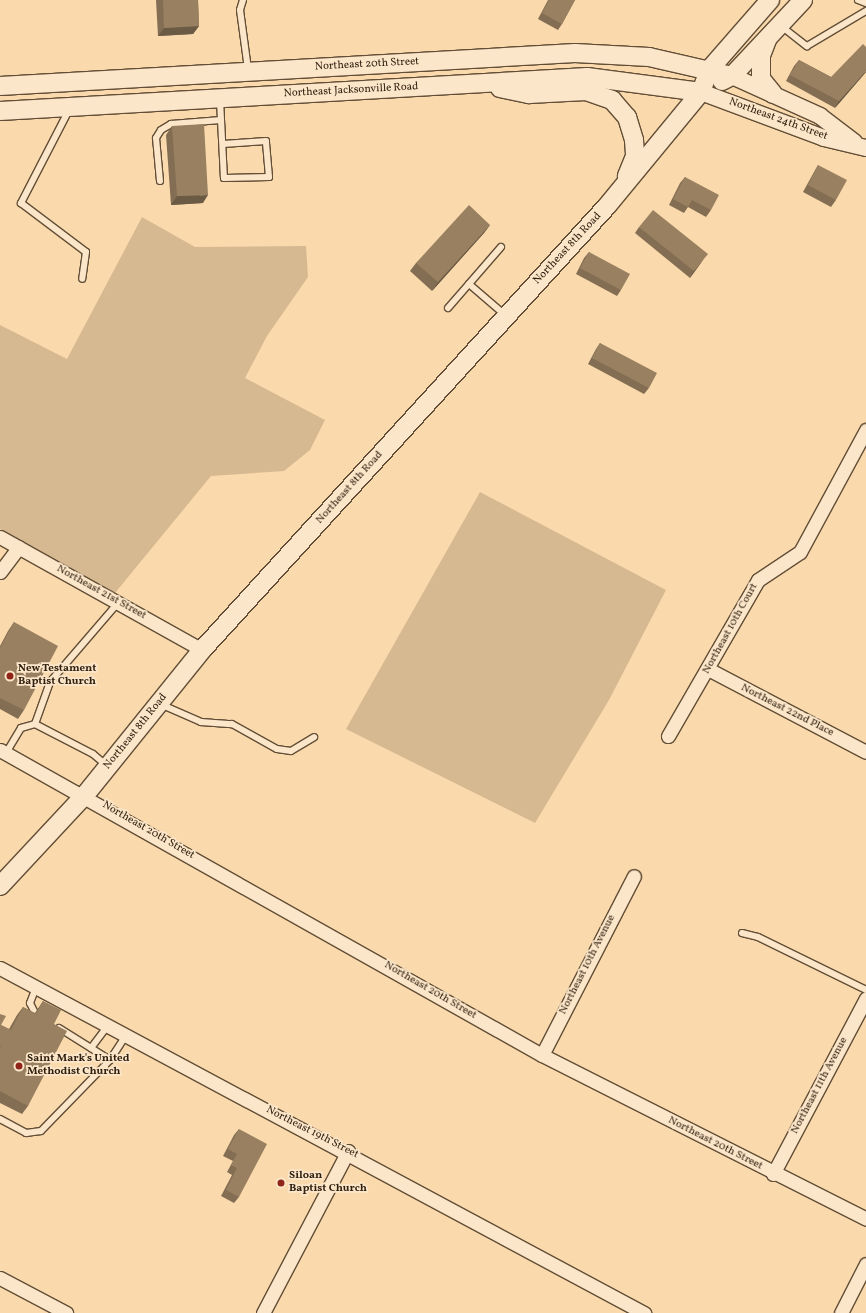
<!DOCTYPE html>
<html>
<head>
<meta charset="utf-8">
<style>
  body { margin:0 }
  #map { position:relative; width:866px; height:1313px; overflow:hidden; background:#fad9ac; font-family:Vollkorn,serif }
  div>[style] { position:absolute }
  .green>* { inset:0; background:#d7b991 }
  .roads { filter:drop-shadow(1px 0 #624e36) drop-shadow(-1px 0 #624e36) drop-shadow(0 1px #624e36) drop-shadow(0 -1px #624e36) }
  .service>* { height:6px; margin:-3px; padding:0 3px; transform-origin:3px; border-radius:3px; background:#fce6c9 }
  .minor>* { height:13px; margin:-6.5px; padding:0 6.5px; transform-origin:6.5px; border-radius:6.5px; background:#fce6c9 }
  .tertiary>* { height:16px; margin:-8px; padding:0 8px; transform-origin:8px; border-radius:8px; background:#fce6c9 }
  .secondary>* { height:18px; margin:-9px; padding:0 9px; transform-origin:9px; border-radius:9px; background:#fce6c9 }
  .wall>* { inset:0; background:#846e53 }
  .shaded-wall>* { inset:0; background:#6b5a44 }
  .building>* { inset:0; background:#998061 }
  .dots>* { width:11px; height:11px; translate:-50% -50%; box-sizing:border-box; border:2px solid #fce6c9; border-radius:50% }
  span { translate:-50% -50%; white-space:nowrap; text-align:center; line-height:1.15; -webkit-text-stroke:3.5px #fce6c9; paint-order:stroke }
  .street-label { font-size:11px; color:#2f1f0f }
  .poi-label { font-size:11px; color:#2f1f0f; font-weight:700 }
  .left { translate:0 -50%; text-align:left }
</style>
</head>
<body>
<div id="map">
  <div class="green">
    <div style="clip-path:polygon(142px 217px,195px 247px,306px 246px,308px 277px,267px 336px,245px 378px,325px 420px,310px 450px,284px 471px,211px 476px,115px 593px,0 529px,0 325px,67px 359px)"></div>
    <div style="clip-path:polygon(480px 492px,666px 590px,609px 700px,535px 823px,346px 729px)"></div>
  </div>
  <div class="roads">
    <div class="service">
      <div style="left:243px;top:0;width:10px;rotate:107deg"></div>
      <div style="left:240px;top:10px;width:60px;rotate:82.3deg"></div>
      <div style="left:858px;top:0;width:9px;rotate:21deg"></div>
      <div style="left:781px;top:26px;width:33px;rotate:38deg"></div>
      <div style="left:807px;top:46px;width:69px;rotate:-30.7deg"></div>
      <div style="left:220px;top:100px;width:78px;rotate:87.1deg"></div>
      <div style="left:224px;top:178px;width:45px;rotate:-1.3deg"></div>
      <div style="left:269px;top:177px;width:36px;rotate:-95deg"></div>
      <div style="left:266px;top:141px;width:43px;rotate:176deg"></div>
      <div style="left:69px;top:110px;width:105px;rotate:117.3deg"></div>
      <div style="left:21px;top:203px;width:81px;rotate:37deg"></div>
      <div style="left:86px;top:252px;width:27px;rotate:98deg"></div>
      <div style="left:160px;top:181px;width:43px;rotate:-95.3deg"></div>
      <div style="left:156px;top:138px;width:9px;rotate:-58deg"></div>
      <div style="left:161px;top:130px;width:12px;rotate:-31deg"></div>
      <div style="left:171px;top:124px;width:50px;rotate:-4.6deg"></div>
      <div style="left:501px;top:247px;width:49px;rotate:130.9deg"></div>
      <div style="left:469px;top:284px;width:48px;rotate:40.7deg"></div>
      <div style="left:448px;top:308px;width:32px;rotate:-49deg"></div>
      <div style="left:160px;top:704px;width:45px;rotate:23.7deg"></div>
      <div style="left:201px;top:722px;width:31px;rotate:4deg"></div>
      <div style="left:232px;top:724px;width:51px;rotate:29.1deg"></div>
      <div style="left:277px;top:749px;width:14px;rotate:8deg"></div>
      <div style="left:291px;top:751px;width:27px;rotate:-31deg"></div>
      <div style="left:35px;top:724px;width:45px;rotate:-70.3deg"></div>
      <div style="left:50px;top:682px;width:104px;rotate:-49.3deg"></div>
      <div style="left:6px;top:753px;width:29px;rotate:-59deg"></div>
      <div style="left:21px;top:728px;width:15px;rotate:-16deg"></div>
      <div style="left:35px;top:724px;width:65px;rotate:27.3deg"></div>
      <div style="left:93px;top:754px;width:17px;rotate:40deg"></div>
      <div style="left:742px;top:933px;width:16px;rotate:14deg"></div>
      <div style="left:758px;top:937px;width:120px;rotate:26.1deg"></div>
      <div style="left:35px;top:1013px;width:11px;rotate:-117deg"></div>
      <div style="left:30px;top:1003px;width:17px;rotate:-69deg"></div>
      <div style="left:59px;top:1028px;width:60px;rotate:32.1deg"></div>
      <div style="left:91px;top:1048px;width:26px;rotate:-53deg"></div>
      <div style="left:0;top:1119px;width:30px;rotate:28deg"></div>
      <div style="left:26px;top:1133px;width:15px;rotate:-8deg"></div>
      <div style="left:41px;top:1131px;width:99px;rotate:-45.8deg"></div>
      <div style="left:110px;top:1060px;width:27px;rotate:-57deg"></div>
    </div>
    <div class="minor">
      <div style="left:0;top:537px;width:231px;rotate:29.2deg"></div>
      <div style="left:0;top:572px;width:31px;rotate:-53deg"></div>
      <div style="left:708px;top:669px;width:178px;rotate:27.7deg"></div>
      <div style="left:668px;top:736px;width:180px;rotate:-60deg"></div>
      <div style="left:758px;top:580px;width:50px;rotate:-33.7deg"></div>
      <div style="left:800px;top:552px;width:139px;rotate:-61.6deg"></div>
      <div style="left:0;top:750px;width:622px;rotate:29.37deg"></div>
      <div style="left:542px;top:1055px;width:363px;rotate:26.8deg"></div>
      <div style="left:0;top:968px;width:731px;rotate:28.18deg"></div>
      <div style="left:542px;top:1055px;width:201px;rotate:-62.8deg"></div>
      <div style="left:773px;top:1174px;width:199px;rotate:-62.1deg"></div>
      <div style="left:0;top:1278px;width:75px;rotate:27.9deg"></div>
      <div style="left:263px;top:1313px;width:183px;rotate:-62.3deg"></div>
      <div style="left:841px;top:1313px;width:55px;rotate:-63deg"></div>
    </div>
    <div class="tertiary">
      <div style="left:732px;top:76px;width:97px;rotate:24.4deg"></div>
      <div style="left:820px;top:116px;width:43px;rotate:37.4deg"></div>
      <div style="left:701px;top:92px;width:131px;rotate:20.5deg"></div>
      <div style="left:824px;top:138px;width:43px;rotate:13.4deg"></div>
    </div>
    <div class="secondary">
      <div style="left:767px;top:40px;width:17px;rotate:111deg"></div>
      <div style="left:761px;top:56px;width:23px;rotate:90deg"></div>
      <div style="left:761px;top:79px;width:19px;rotate:51deg"></div>
      <div style="left:722px;top:81px;width:11px;rotate:-27deg"></div>
      <div style="left:732px;top:76px;width:104px;rotate:-46.9deg"></div>
      <div style="left:0;top:86px;width:576px;rotate:-3.28deg"></div>
      <div style="left:575px;top:53px;width:74px;rotate:3.1deg"></div>
      <div style="left:649px;top:57px;width:85px;rotate:12.9deg"></div>
      <div style="left:500px;top:88px;width:30px;rotate:12deg"></div>
      <div style="left:529px;top:94px;width:57px;rotate:-3deg"></div>
      <div style="left:586px;top:91px;width:28px;rotate:19deg"></div>
      <div style="left:612px;top:100px;width:23px;rotate:49deg"></div>
      <div style="left:627px;top:117px;width:24px;rotate:73deg"></div>
      <div style="left:634px;top:140px;width:16px;rotate:86deg"></div>
      <div style="left:635px;top:156px;width:22px;rotate:112deg"></div>
      <div style="left:0;top:111px;width:588px;rotate:-3.31deg"></div>
      <div style="left:587px;top:77px;width:115px;rotate:7.5deg"></div>
      <div style="left:0;top:886px;width:125px;rotate:-47deg"></div>
      <div style="left:85px;top:795px;width:186px;rotate:-51.1deg"></div>
      <div style="left:202px;top:650px;width:601px;rotate:-47.63deg"></div>
      <div style="left:607px;top:206px;width:148px;rotate:-50.5deg"></div>
      <div style="left:701px;top:92px;width:23px;rotate:-70deg"></div>
      <div style="left:709px;top:70px;width:93px;rotate:-48.9deg"></div>
    </div>
  </div>
  <div class="wall">
    <div style="clip-path:polygon(156px 0,198px 0,199px 26px,193px 34px,158px 36px)"></div>
    <div style="clip-path:polygon(548px 0,575px 0,562px 24px,558px 30px,538px 19px)"></div>
    <div style="clip-path:polygon(799px 60px,831px 77px,866px 72px,835px 108px,786px 81px,794px 66px)"></div>
    <div style="clip-path:polygon(172px 126px,203px 203px,171px 205px,166px 135px)"></div>
    <div style="clip-path:polygon(818px 165px,836px 200px,831px 207px,803px 192px,814px 172px)"></div>
    <div style="clip-path:polygon(685px 177px,711px 210px,706px 217px,688px 207px,684px 213px,669px 205px,680px 183px)"></div>
    <div style="clip-path:polygon(490px 225px,484px 233px,432px 291px,410px 271px,416px 263px)"></div>
    <div style="clip-path:polygon(639px 227px,703px 260px,690px 278px,635px 233px)"></div>
    <div style="clip-path:polygon(589px 252px,621px 290px,617px 296px,576px 274px,584px 258px)"></div>
    <div style="clip-path:polygon(600px 343px,649px 388px,644px 394px,588px 364px,596px 349px)"></div>
    <div style="clip-path:polygon(14px 622px,24px 710px,18px 719px,0 709px,0 646px,8px 631px)"></div>
    <div style="clip-path:polygon(43px 1001px,54px 1024px,28px 1106px,22px 1114px,0 1103px,0 1014px,1px 1025px,9px 1029px,17px 1015px,23px 1007px,35px 1013px)"></div>
    <div style="clip-path:polygon(239px 1129px,239px 1197px,234px 1203px,221px 1196px,232px 1175px,227px 1172px,233px 1161px,223px 1156px,234px 1135px)"></div>
  </div>
  <div class="shaded-wall">
    <div style="clip-path:polygon(199px 26px,193px 34px,158px 36px,164px 28px)"></div>
    <div style="clip-path:polygon(866px 71px,866px 72px,835px 108px,839px 101px)"></div>
    <div style="clip-path:polygon(208px 195px,203px 203px,171px 205px,177px 196px)"></div>
    <div style="clip-path:polygon(490px 225px,484px 233px,432px 291px,438px 282px)"></div>
    <div style="clip-path:polygon(708px 254px,703px 260px,690px 278px,694px 271px)"></div>
  </div>
  <div class="building">
    <div style="clip-path:polygon(163px 0,198px 0,199px 26px,164px 28px)"></div>
    <div style="clip-path:polygon(549px 0,575px 0,562px 24px,542px 13px)"></div>
    <div style="clip-path:polygon(863px 44px,866px 47px,866px 71px,839px 101px,790px 75px,799px 60px,831px 77px)"></div>
    <div style="clip-path:polygon(204px 124px,208px 195px,177px 196px,172px 126px)"></div>
    <div style="clip-path:polygon(818px 165px,847px 180px,836px 200px,808px 185px)"></div>
    <div style="clip-path:polygon(685px 177px,719px 195px,711px 210px,692px 200px,688px 207px,673px 199px)"></div>
    <div style="clip-path:polygon(469px 205px,490px 225px,438px 282px,416px 263px)"></div>
    <div style="clip-path:polygon(653px 210px,708px 254px,694px 271px,639px 227px)"></div>
    <div style="clip-path:polygon(589px 252px,630px 274px,621px 290px,580px 268px)"></div>
    <div style="clip-path:polygon(600px 343px,657px 373px,649px 388px,592px 358px)"></div>
    <div style="clip-path:polygon(14px 622px,58px 646px,24px 710px,0 698px,0 648px)"></div>
    <div style="clip-path:polygon(43px 1001px,61px 1010px,54px 1024px,67px 1031px,28px 1106px,0 1091px,0 1047px,1px 1046px,0 1045px,0 1014px,6px 1016px,1px 1025px,11px 1030px,23px 1007px,36px 1014px)"></div>
    <div style="clip-path:polygon(239px 1129px,267px 1144px,239px 1197px,226px 1190px,237px 1168px,231px 1165px,237px 1154px,228px 1149px)"></div>
  </div>
  <div class="dots">
    <div style="left:10px;top:676px;background:#8f2418"></div>
    <div style="left:19px;top:1066px;background:#8f2418"></div>
    <div style="left:281px;top:1183px;background:#8f2418"></div>
  </div>
  <div class="street-label">
    <span style="left:367px;top:65px;rotate:-3deg">Northeast 20th Street</span>
    <span style="left:351px;top:91px;rotate:-3deg">Northeast Jacksonville Road</span>
    <span style="left:778px;top:120px;rotate:20deg">Northeast 24th Street</span>
    <span style="left:568px;top:249px;rotate:-47deg">Northeast 8th Road</span>
    <span style="left:350px;top:488px;rotate:-48deg">Northeast 8th Road</span>
    <span style="left:101px;top:593px;rotate:29deg">Northeast 21st Street</span>
    <span style="left:731px;top:629px;rotate:-61deg">Northeast 10th Court</span>
    <span style="left:787px;top:711px;rotate:27deg">Northeast 22nd Place</span>
    <span style="left:136px;top:732px;rotate:-51deg">Northeast 8th Road</span>
    <span style="left:148px;top:831px;rotate:30deg">Northeast 20th Street</span>
    <span style="left:588px;top:965px;rotate:-63deg">Northeast 10th Avenue</span>
    <span style="left:430px;top:991px;rotate:30deg">Northeast 20th Street</span>
    <span style="left:820px;top:1086px;rotate:-62deg">Northeast 11th Avenue</span>
    <span style="left:312px;top:1133px;rotate:27deg">Northeast 19th Street</span>
    <span style="left:715px;top:1144px;rotate:27deg">Northeast 20th Street</span>
  </div>
  <div class="poi-label">
    <span class="left" style="left:18px;top:676px">New Testament<br>Baptist Church</span>
    <span class="left" style="left:27px;top:1066px">Saint Mark's United<br>Methodist Church</span>
    <span class="left" style="left:289px;top:1183px">Siloan<br>Baptist Church</span>
  </div>
</div>
</body>
</html>
